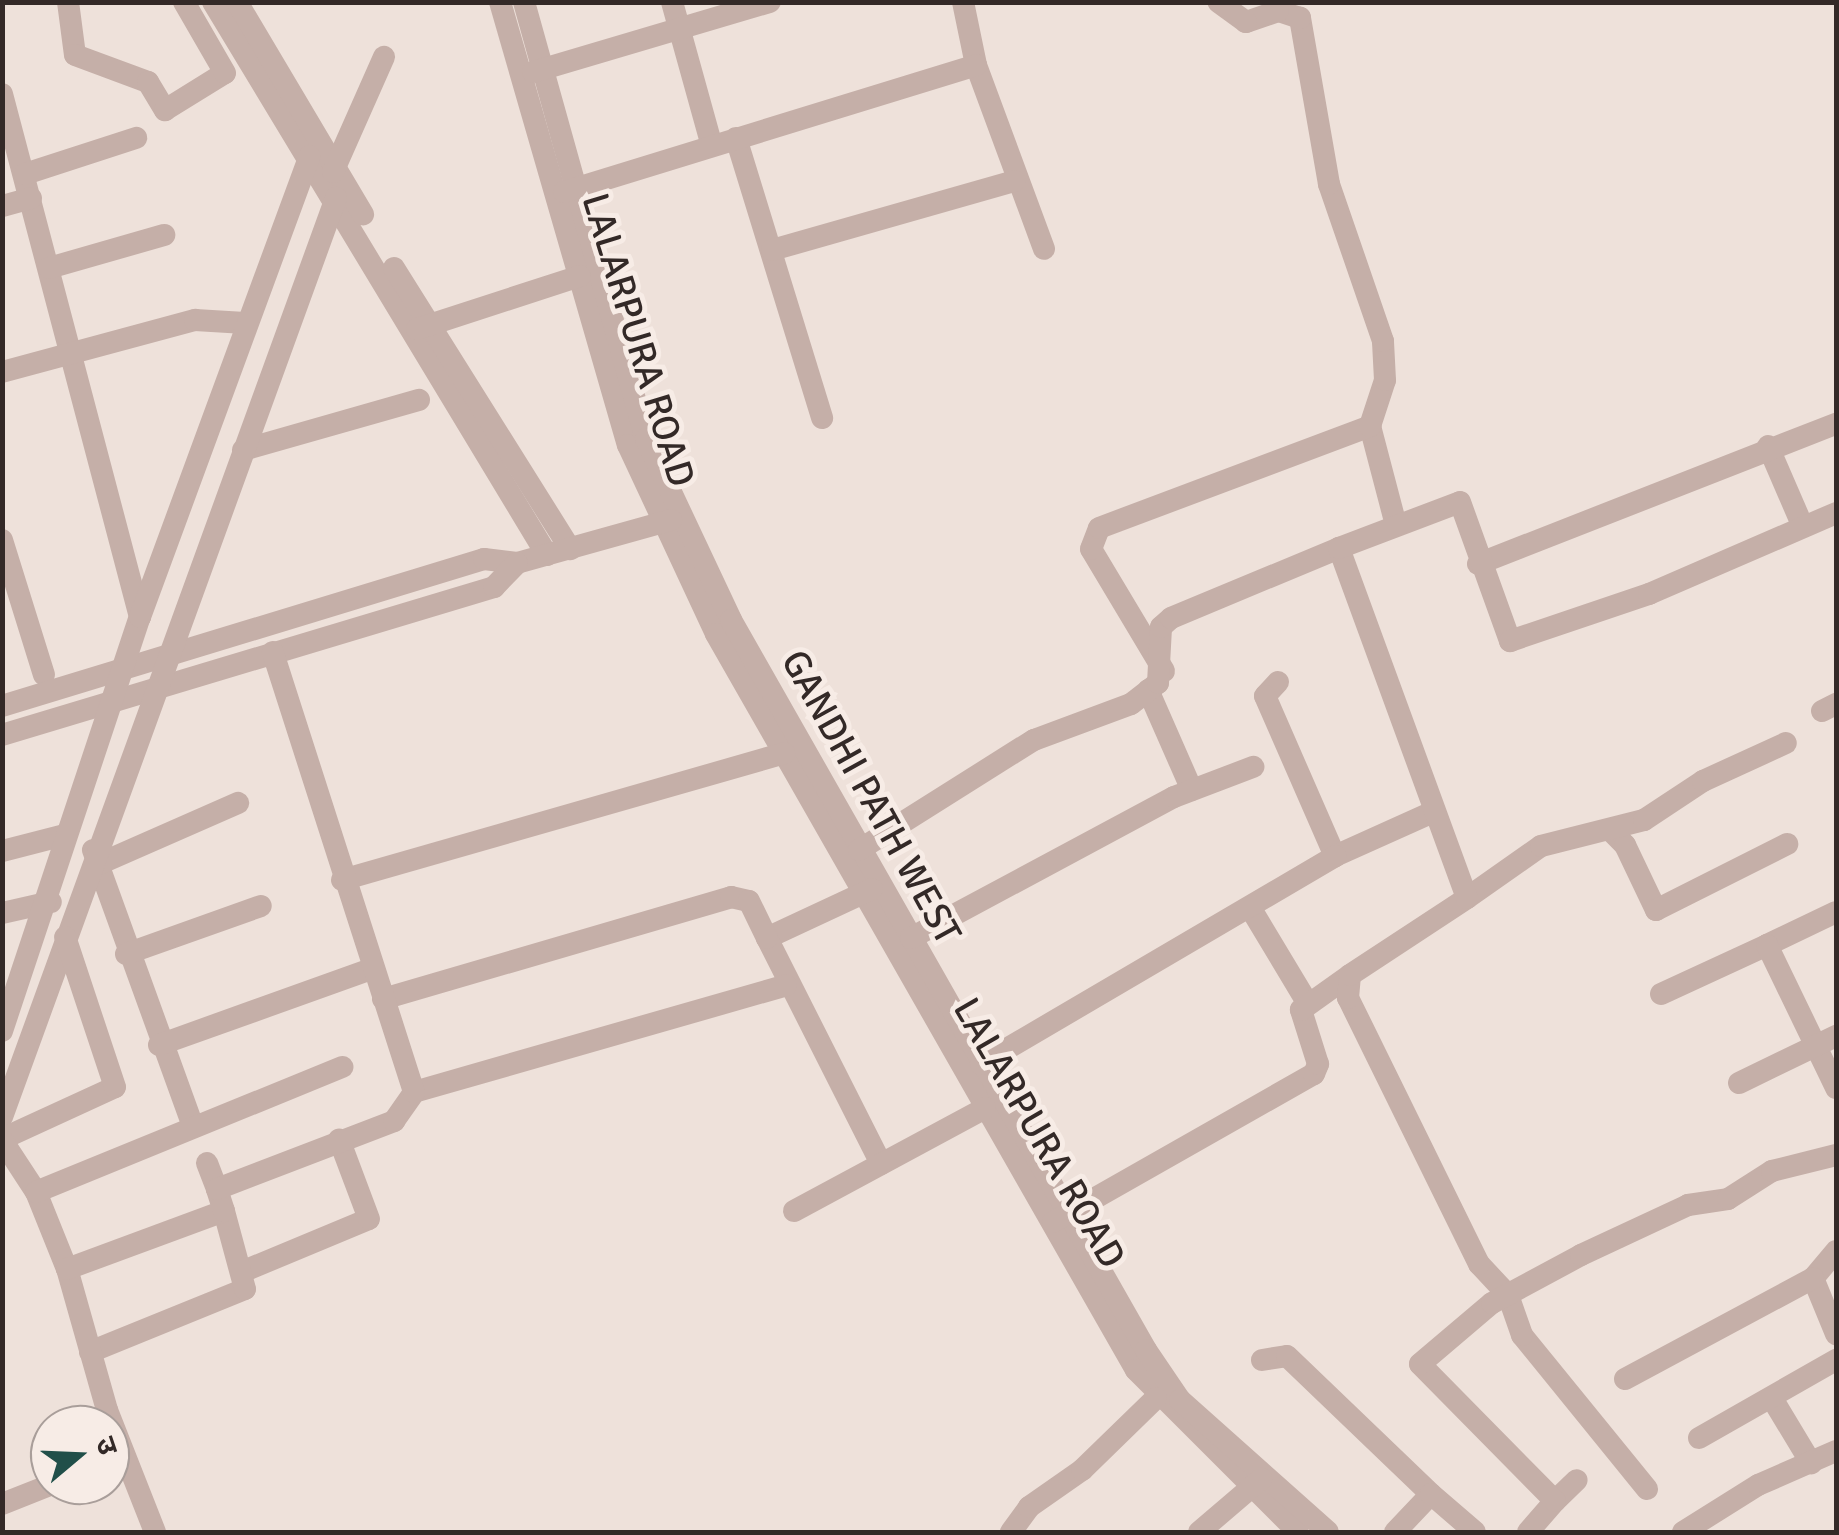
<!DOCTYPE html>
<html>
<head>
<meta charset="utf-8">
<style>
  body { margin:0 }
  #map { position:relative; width:1839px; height:1535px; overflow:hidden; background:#eee1da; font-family:Signika,"Noto Sans Devanagari",sans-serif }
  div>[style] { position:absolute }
  .minor>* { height:22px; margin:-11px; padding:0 11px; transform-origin:11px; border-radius:11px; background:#c5afa8 }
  span { translate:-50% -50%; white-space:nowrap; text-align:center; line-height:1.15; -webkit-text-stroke:10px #f7ece6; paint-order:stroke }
  .street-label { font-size:38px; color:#332927 }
  .frame { position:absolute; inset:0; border:5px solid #332927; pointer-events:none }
  .north { position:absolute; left:30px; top:1405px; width:100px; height:100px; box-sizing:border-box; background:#f7ece6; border:2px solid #a99e9a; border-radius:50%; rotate:71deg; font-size:28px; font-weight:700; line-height:40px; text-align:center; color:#332927 }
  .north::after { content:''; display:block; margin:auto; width:35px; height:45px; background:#214f49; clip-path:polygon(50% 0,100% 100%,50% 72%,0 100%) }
</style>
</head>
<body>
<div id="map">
  <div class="minor">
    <div style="left:68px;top:2px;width:53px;rotate:82.5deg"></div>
    <div style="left:75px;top:55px;width:78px;rotate:20.3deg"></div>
    <div style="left:148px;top:82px;width:33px;rotate:59deg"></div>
    <div style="left:165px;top:110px;width:70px;rotate:-31.7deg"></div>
    <div style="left:225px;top:73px;width:82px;rotate:-120deg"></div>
    <div style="left:213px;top:2px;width:646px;rotate:58.87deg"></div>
    <div style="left:237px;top:2px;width:247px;rotate:59.3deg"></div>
    <div style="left:500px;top:2px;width:461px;rotate:73.9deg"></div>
    <div style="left:628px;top:445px;width:208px;rotate:65deg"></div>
    <div style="left:716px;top:634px;width:847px;rotate:60.29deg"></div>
    <div style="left:1136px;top:1370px;width:229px;rotate:45deg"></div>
    <div style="left:524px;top:2px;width:454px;rotate:74.4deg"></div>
    <div style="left:646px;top:439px;width:200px;rotate:64.8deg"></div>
    <div style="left:731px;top:620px;width:840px;rotate:60.38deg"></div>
    <div style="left:1146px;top:1350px;width:60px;rotate:55.8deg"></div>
    <div style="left:1180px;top:1400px;width:198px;rotate:41.7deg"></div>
    <div style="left:672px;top:2px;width:149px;rotate:74.5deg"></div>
    <div style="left:963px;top:2px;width:64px;rotate:78.3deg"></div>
    <div style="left:976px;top:65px;width:196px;rotate:69.7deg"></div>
    <div style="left:533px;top:72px;width:247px;rotate:-16.5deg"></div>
    <div style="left:2px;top:94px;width:541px;rotate:75.22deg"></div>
    <div style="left:736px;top:138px;width:293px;rotate:72.9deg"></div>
    <div style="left:333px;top:172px;width:126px;rotate:-66.1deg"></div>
    <div style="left:25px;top:174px;width:117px;rotate:-18deg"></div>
    <div style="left:564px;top:192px;width:431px;rotate:-17.1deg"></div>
    <div style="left:2px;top:206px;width:30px;rotate:-15deg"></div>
    <div style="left:772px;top:250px;width:252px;rotate:-15.9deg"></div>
    <div style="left:49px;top:268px;width:120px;rotate:-16deg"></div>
    <div style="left:394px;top:268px;width:332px;rotate:57.9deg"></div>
    <div style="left:417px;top:329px;width:171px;rotate:-18deg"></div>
    <div style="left:2px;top:372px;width:200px;rotate:-15.1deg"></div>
    <div style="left:195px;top:320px;width:50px;rotate:3.4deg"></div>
    <div style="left:1370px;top:426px;width:102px;rotate:75.3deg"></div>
    <div style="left:1768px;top:446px;width:88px;rotate:66.6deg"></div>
    <div style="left:243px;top:450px;width:183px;rotate:-15.9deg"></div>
    <div style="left:2px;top:540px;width:141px;rotate:72.7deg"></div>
    <div style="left:1478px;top:564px;width:384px;rotate:-21.4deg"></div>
    <div style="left:1164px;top:671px;width:142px;rotate:-120.9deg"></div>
    <div style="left:1091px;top:549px;width:22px;rotate:-69deg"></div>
    <div style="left:1099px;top:528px;width:290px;rotate:-20.6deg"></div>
    <div style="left:1370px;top:426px;width:48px;rotate:-71.9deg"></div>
    <div style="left:1385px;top:380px;width:39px;rotate:-93deg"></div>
    <div style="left:1383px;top:341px;width:166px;rotate:-109deg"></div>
    <div style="left:1329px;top:184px;width:169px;rotate:-99.9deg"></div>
    <div style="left:1300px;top:18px;width:23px;rotate:-162deg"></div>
    <div style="left:1278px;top:11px;width:34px;rotate:161deg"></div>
    <div style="left:1246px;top:22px;width:34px;rotate:-144deg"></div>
    <div style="left:1278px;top:682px;width:19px;rotate:133deg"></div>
    <div style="left:1265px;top:696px;width:175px;rotate:66.4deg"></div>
    <div style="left:1335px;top:856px;width:107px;rotate:-24.2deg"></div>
    <div style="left:1148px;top:690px;width:109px;rotate:66.3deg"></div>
    <div style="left:2px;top:706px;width:504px;rotate:-16.96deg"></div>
    <div style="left:484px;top:559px;width:33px;rotate:7deg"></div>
    <div style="left:517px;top:563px;width:160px;rotate:-15.6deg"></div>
    <div style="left:1822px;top:711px;width:16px;rotate:-27deg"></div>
    <div style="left:2px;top:735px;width:514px;rotate:-16.74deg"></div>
    <div style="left:494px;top:587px;width:33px;rotate:-46deg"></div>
    <div style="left:1610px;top:830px;width:21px;rotate:45deg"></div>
    <div style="left:1625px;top:845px;width:72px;rotate:64.5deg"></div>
    <div style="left:1656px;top:910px;width:147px;rotate:-26.7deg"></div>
    <div style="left:93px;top:850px;width:290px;rotate:70.1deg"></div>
    <div style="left:859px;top:850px;width:207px;rotate:-32.2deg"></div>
    <div style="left:1034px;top:740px;width:103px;rotate:-20.4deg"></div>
    <div style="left:1131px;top:704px;width:34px;rotate:-38deg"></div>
    <div style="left:1158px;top:683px;width:56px;rotate:-86.9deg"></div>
    <div style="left:1161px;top:627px;width:13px;rotate:-42deg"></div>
    <div style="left:1171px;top:618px;width:182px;rotate:-22.6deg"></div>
    <div style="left:2px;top:851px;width:65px;rotate:-14.3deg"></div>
    <div style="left:99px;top:864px;width:152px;rotate:-23.7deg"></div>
    <div style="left:342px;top:880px;width:460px;rotate:-16deg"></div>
    <div style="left:872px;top:889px;width:116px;rotate:155deg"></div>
    <div style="left:767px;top:938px;width:253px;rotate:63.2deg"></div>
    <div style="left:1467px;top:898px;width:90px;rotate:-35.1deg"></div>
    <div style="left:1541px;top:846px;width:106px;rotate:-14.2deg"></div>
    <div style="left:1644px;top:820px;width:71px;rotate:-33.5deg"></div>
    <div style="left:1703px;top:781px;width:91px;rotate:-24.6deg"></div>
    <div style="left:1251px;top:909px;width:105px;rotate:59deg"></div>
    <div style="left:2px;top:913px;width:50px;rotate:-12.7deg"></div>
    <div style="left:911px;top:938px;width:298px;rotate:-28.2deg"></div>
    <div style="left:1174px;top:797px;width:85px;rotate:-20.8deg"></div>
    <div style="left:1767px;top:945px;width:76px;rotate:-25.6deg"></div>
    <div style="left:126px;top:954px;width:143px;rotate:-19.6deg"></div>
    <div style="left:1661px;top:994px;width:117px;rotate:-24.8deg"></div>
    <div style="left:1767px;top:945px;width:159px;rotate:64.2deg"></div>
    <div style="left:383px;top:999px;width:363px;rotate:-16.3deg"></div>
    <div style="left:731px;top:897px;width:18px;rotate:13deg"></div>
    <div style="left:749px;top:901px;width:41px;rotate:64.1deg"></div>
    <div style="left:2px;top:1031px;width:436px;rotate:-71.6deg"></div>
    <div style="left:140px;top:617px;width:491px;rotate:-69.8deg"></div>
    <div style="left:159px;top:1045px;width:225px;rotate:-19.7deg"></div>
    <div style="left:981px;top:1064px;width:411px;rotate:-30.4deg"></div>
    <div style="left:1739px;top:1083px;width:108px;rotate:-25.9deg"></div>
    <div style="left:414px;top:1092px;width:387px;rotate:-16deg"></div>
    <div style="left:2px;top:1117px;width:978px;rotate:-70.03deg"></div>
    <div style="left:2px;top:1139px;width:124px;rotate:-24.7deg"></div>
    <div style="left:115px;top:1087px;width:158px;rotate:-108.4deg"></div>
    <div style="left:2px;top:1140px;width:62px;rotate:56.8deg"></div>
    <div style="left:207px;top:1163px;width:28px;rotate:69deg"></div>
    <div style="left:794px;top:1211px;width:217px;rotate:-28.3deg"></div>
    <div style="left:1053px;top:1222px;width:300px;rotate:-29.6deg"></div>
    <div style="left:1314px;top:1074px;width:11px;rotate:-68deg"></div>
    <div style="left:1318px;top:1064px;width:57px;rotate:-107.5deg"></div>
    <div style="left:1301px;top:1010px;width:60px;rotate:-35.5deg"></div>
    <div style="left:1836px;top:1251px;width:35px;rotate:130deg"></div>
    <div style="left:1813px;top:1278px;width:61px;rotate:67.7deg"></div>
    <div style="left:67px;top:1269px;width:83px;rotate:-111.9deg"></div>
    <div style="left:36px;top:1192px;width:331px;rotate:-22.2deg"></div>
    <div style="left:244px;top:1271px;width:135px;rotate:-22.6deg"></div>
    <div style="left:369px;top:1219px;width:85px;rotate:-110.6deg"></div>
    <div style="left:90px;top:1352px;width:167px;rotate:-22.1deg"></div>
    <div style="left:245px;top:1289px;width:81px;rotate:-105.1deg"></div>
    <div style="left:1262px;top:1360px;width:25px;rotate:-9deg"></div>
    <div style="left:1287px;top:1356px;width:199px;rotate:43.8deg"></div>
    <div style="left:1625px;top:1379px;width:213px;rotate:-28.2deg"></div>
    <div style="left:1773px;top:1400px;width:74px;rotate:58.9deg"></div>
    <div style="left:1699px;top:1438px;width:158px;rotate:-29.7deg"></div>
    <div style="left:1647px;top:1489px;width:198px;rotate:-129.1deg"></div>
    <div style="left:1522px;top:1335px;width:42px;rotate:-109.3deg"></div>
    <div style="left:1508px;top:1295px;width:42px;rotate:-133.1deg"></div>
    <div style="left:1479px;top:1264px;width:297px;rotate:-116.2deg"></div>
    <div style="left:1348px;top:998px;width:23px;rotate:-85deg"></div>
    <div style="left:1350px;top:975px;width:140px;rotate:-33.3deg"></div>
    <div style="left:1467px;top:898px;width:373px;rotate:-110.1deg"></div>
    <div style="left:1339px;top:548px;width:129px;rotate:-20.8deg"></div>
    <div style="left:1460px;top:502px;width:148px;rotate:70.2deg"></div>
    <div style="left:1510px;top:641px;width:147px;rotate:-18.7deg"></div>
    <div style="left:1649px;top:594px;width:204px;rotate:-23.4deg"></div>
    <div style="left:1555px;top:1501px;width:30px;rotate:-44deg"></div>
    <div style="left:2px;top:1504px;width:52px;rotate:-21.6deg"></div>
    <div style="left:155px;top:1532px;width:131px;rotate:-111.5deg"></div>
    <div style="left:107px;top:1410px;width:147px;rotate:-105.8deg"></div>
    <div style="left:67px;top:1269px;width:167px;rotate:-20.3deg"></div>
    <div style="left:224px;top:1211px;width:23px;rotate:-108deg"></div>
    <div style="left:217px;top:1189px;width:190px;rotate:-21deg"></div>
    <div style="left:394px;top:1121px;width:35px;rotate:-55deg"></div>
    <div style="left:414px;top:1092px;width:462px;rotate:-107.8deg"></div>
    <div style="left:1011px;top:1532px;width:31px;rotate:-54deg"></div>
    <div style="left:1029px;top:1507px;width:65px;rotate:-34.9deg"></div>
    <div style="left:1082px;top:1470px;width:103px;rotate:-44.2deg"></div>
    <div style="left:1199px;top:1532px;width:82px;rotate:-40.5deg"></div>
    <div style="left:1395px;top:1532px;width:52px;rotate:-46.5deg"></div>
    <div style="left:1431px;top:1494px;width:58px;rotate:40.8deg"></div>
    <div style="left:1528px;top:1532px;width:41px;rotate:-48.9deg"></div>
    <div style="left:1555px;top:1501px;width:192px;rotate:-134.6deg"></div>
    <div style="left:1420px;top:1364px;width:94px;rotate:-40.3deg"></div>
    <div style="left:1492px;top:1303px;width:101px;rotate:-28.3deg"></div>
    <div style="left:1581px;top:1255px;width:118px;rotate:-25deg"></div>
    <div style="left:1688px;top:1205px;width:40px;rotate:-8.5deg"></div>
    <div style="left:1728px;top:1199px;width:52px;rotate:-32.5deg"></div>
    <div style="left:1772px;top:1171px;width:66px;rotate:-14deg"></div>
    <div style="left:1683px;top:1532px;width:89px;rotate:-32.1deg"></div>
    <div style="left:1758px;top:1485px;width:85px;rotate:-23.6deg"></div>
  </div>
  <div class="street-label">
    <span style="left:638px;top:340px;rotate:73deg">LALARPURA ROAD</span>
    <span style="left:871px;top:797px;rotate:61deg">GANDHI PATH WEST</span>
    <span style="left:1039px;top:1133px;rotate:60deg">LALARPURA ROAD</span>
  </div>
  <div class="frame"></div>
  <div class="north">उ</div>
</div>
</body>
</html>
